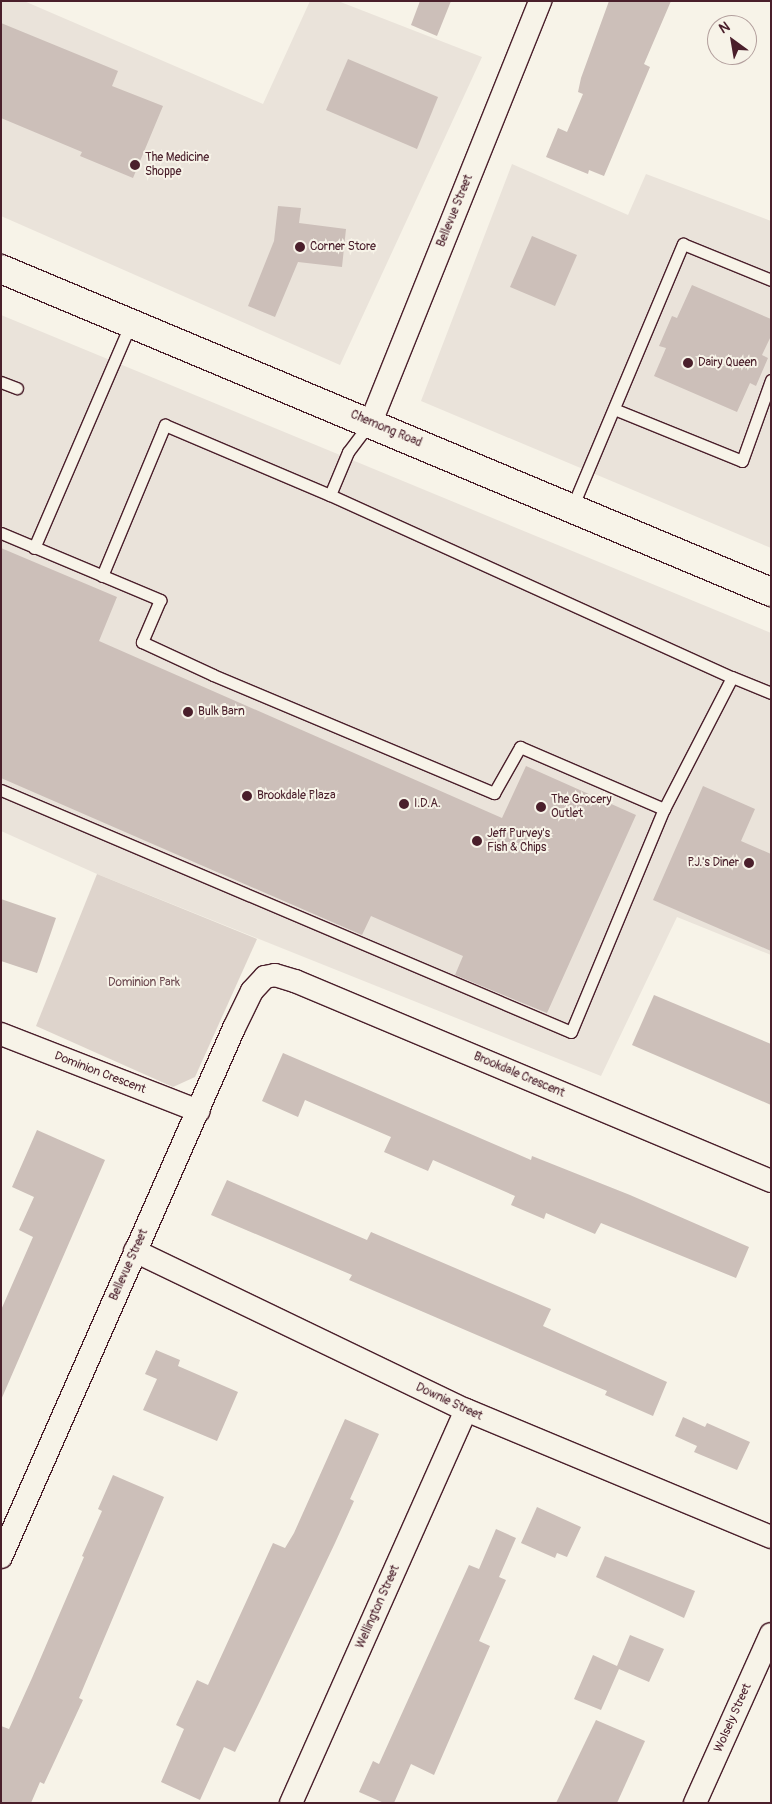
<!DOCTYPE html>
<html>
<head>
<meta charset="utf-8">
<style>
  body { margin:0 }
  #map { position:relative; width:772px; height:1804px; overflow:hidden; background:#f7f3e8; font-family:Pangolin,sans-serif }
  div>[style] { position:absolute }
  .built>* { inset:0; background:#eae3da }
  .green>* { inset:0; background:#ded4cc }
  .building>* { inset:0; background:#ccbfb9 }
  .roads { filter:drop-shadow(1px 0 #4a1f2b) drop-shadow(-1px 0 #4a1f2b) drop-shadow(0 1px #4a1f2b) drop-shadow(0 -1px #4a1f2b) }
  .lane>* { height:11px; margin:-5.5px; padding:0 5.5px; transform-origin:5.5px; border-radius:5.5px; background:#f7f3e8 }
  .street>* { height:22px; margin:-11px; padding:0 11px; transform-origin:11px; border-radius:11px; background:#f7f3e8 }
  .secondary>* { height:28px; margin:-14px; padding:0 14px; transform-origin:14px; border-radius:14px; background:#f7f3e8 }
  .dots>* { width:14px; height:14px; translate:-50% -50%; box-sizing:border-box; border:2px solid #f7f3e8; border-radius:50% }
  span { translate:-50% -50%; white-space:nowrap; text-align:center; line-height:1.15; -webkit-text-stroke:4px #f7f3e8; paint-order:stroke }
  .poi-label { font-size:12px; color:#4a1f2b }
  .left { translate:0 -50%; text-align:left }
  .right { translate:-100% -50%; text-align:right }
  .street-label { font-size:12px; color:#4a1f2b }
  .park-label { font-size:12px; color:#6f4c53 }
  .frame { position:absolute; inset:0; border:2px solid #4a1f2b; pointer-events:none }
  .north { position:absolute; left:707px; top:15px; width:50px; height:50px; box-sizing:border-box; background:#f7f3e8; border:1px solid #b29e9c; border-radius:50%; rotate:328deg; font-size:14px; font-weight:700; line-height:20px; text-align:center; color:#4a1f2b }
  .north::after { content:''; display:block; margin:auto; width:18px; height:22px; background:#4a1f2b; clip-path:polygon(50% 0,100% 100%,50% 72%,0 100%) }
</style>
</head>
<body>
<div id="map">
  <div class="built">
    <div style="clip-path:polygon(1px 1px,24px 1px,263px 104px,310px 1px,338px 1px,482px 57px,340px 365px,1px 216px)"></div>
    <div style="clip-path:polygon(512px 164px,628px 215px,646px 174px,771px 221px,771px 548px,421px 401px)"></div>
    <div style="clip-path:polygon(1px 315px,771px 633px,771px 955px,677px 917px,601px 1076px,97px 874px,1px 831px)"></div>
  </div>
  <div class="green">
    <div style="clip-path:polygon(97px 874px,257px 939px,195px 1077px,173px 1087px,36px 1026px)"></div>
  </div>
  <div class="building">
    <div style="clip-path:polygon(420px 1px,451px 1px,437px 36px,411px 25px)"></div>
    <div style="clip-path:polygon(609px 1px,671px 1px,644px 64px,650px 67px,604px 176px,589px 170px,588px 174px,546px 157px,558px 128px,567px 132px,583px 94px,578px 92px,581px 78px)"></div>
    <div style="clip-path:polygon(1px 23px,118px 71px,112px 86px,163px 106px,133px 178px,80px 156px,82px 152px,1px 118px)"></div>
    <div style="clip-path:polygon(348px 59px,438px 97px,417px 149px,326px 110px)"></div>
    <div style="clip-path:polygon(278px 206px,301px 208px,299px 223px,346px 229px,342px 267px,298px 262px,275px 317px,248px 306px,274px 241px)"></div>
    <div style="clip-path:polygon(532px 236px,577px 255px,555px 306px,510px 287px)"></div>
    <div style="clip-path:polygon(692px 285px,771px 319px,771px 336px,762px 355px,768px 358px,756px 386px,750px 383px,737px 412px,654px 376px,666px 348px,659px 346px,672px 316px,677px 318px)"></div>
    <div style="clip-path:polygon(1px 548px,117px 597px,99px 641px,502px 818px,526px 766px,636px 815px,547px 1013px,455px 975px,463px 956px,371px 916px,362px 935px,1px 778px)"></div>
    <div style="clip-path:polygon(703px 786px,755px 809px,741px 841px,771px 854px,771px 951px,653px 900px)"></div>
    <div style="clip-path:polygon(1px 899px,56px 918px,37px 973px,1px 961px)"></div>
    <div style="clip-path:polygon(654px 995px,771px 1044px,771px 1105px,632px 1045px)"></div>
    <div style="clip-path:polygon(283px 1053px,531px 1160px,532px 1156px,630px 1195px,749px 1247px,736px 1278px,601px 1223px,595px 1234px,546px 1213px,544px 1219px,511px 1205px,515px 1196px,433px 1160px,428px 1171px,384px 1152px,391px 1137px,305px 1100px,298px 1117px,262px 1101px)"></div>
    <div style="clip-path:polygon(37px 1130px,105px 1160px,1px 1400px,1px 1310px,33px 1237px,19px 1230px,34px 1197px,12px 1187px)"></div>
    <div style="clip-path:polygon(227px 1180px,367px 1240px,371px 1232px,551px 1309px,543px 1326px,667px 1382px,653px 1416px,605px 1395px,607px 1391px,349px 1280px,352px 1275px,211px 1215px)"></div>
    <div style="clip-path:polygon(156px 1350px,180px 1360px,178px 1366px,238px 1392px,217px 1441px,143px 1410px,157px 1379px,145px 1374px)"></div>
    <div style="clip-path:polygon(683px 1417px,705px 1427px,707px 1423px,750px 1442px,737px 1470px,694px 1452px,697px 1446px,675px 1436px)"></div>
    <div style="clip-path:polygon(345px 1419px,379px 1434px,350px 1499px,354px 1501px,335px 1543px,260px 1701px,235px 1752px,224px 1747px,200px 1800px,161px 1782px,184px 1729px,176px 1725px,197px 1680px,208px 1685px,273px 1543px,285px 1548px,294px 1533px)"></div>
    <div style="clip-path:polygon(113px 1475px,164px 1497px,79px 1698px,83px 1700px,44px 1784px,40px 1782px,31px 1803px,1px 1803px,1px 1726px,9px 1729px,32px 1678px,84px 1557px,82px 1556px,102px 1511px,98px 1509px)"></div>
    <div style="clip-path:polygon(537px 1507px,581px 1527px,567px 1557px,557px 1553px,555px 1558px,521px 1543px)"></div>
    <div style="clip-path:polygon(496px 1529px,516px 1538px,499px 1577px,506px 1580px,479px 1641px,490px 1646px,434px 1775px,411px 1764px,394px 1803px,384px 1803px,359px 1792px,373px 1761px,379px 1764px,469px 1565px,479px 1569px)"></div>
    <div style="clip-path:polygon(605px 1556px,695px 1591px,684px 1618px,596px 1577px)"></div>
    <div style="clip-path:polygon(630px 1635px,664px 1649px,649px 1682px,619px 1669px,601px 1710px,574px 1699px,593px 1655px,617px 1666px)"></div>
    <div style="clip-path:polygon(596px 1720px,645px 1741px,617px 1803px,556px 1803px)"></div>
  </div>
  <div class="roads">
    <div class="lane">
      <div style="left:1px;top:382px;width:17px;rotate:21deg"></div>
      <div style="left:614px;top:409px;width:138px;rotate:22.1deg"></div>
      <div style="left:742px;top:461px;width:86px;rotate:-70.3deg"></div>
      <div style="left:330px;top:495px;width:47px;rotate:-67.3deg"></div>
      <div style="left:348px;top:452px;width:36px;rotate:-53deg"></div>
      <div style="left:571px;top:510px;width:289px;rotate:-67.2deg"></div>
      <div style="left:683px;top:244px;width:95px;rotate:22.2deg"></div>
      <div style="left:1px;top:533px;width:173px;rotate:22.8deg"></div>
      <div style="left:160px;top:600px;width:46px;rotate:113.2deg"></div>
      <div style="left:142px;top:642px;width:78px;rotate:24.9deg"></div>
      <div style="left:213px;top:675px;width:305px;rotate:22.8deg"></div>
      <div style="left:494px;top:793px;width:53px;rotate:-60.5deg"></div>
      <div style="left:520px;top:747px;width:157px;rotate:23.3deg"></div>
      <div style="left:664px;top:809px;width:148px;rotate:-62.7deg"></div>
      <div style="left:732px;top:677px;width:42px;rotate:22.3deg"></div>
      <div style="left:34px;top:548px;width:245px;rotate:-66.7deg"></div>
      <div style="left:102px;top:576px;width:164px;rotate:-67.4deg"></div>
      <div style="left:165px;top:425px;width:179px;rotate:23deg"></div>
      <div style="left:330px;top:495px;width:441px;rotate:24.4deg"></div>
      <div style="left:1px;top:790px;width:619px;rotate:23deg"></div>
      <div style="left:571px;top:1032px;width:242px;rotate:-67.4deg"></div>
    </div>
    <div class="street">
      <div style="left:371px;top:422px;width:454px;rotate:-68.1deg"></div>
      <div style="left:1px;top:1034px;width:212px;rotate:21.3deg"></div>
      <div style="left:135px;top:1251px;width:367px;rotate:25.7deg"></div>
      <div style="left:466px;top:1410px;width:330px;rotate:22.6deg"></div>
      <div style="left:1px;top:1557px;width:578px;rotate:-66.23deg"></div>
      <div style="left:234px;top:1028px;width:41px;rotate:-64.1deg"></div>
      <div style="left:252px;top:991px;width:19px;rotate:-47deg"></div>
      <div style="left:265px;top:977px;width:10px;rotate:-11deg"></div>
      <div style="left:275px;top:975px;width:21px;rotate:17deg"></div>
      <div style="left:295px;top:981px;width:516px;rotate:22.79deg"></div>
      <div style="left:291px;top:1803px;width:430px;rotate:-66deg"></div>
      <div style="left:695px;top:1803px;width:185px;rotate:-65.8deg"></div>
    </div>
    <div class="secondary">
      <div style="left:1px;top:269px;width:835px;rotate:22.76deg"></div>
    </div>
  </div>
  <div class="dots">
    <div style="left:135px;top:165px;background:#4a1f2b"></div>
    <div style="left:300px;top:247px;background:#4a1f2b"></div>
    <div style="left:688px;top:363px;background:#4a1f2b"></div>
    <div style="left:188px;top:712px;background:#4a1f2b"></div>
    <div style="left:247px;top:796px;background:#4a1f2b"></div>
    <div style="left:404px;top:804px;background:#4a1f2b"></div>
    <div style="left:541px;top:807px;background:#4a1f2b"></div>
    <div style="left:477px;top:841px;background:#4a1f2b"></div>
    <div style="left:749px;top:863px;background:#4a1f2b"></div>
  </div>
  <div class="poi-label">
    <span class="left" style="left:145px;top:165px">The Medicine<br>Shoppe</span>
    <span class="left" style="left:310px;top:247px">Corner Store</span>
    <span class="left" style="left:698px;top:363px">Dairy Queen</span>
    <span class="left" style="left:198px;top:712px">Bulk Barn</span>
    <span class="left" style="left:257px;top:796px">Brookdale Plaza</span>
    <span class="left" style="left:551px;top:807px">The Grocery<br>Outlet</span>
    <span class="left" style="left:414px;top:804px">I.D.A.</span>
    <span class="left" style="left:487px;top:841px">Jeff Purvey's<br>Fish &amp; Chips</span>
    <span class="right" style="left:739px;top:863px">P.J.'s Diner</span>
  </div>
  <div class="street-label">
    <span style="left:455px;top:211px;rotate:-68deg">Bellevue Street</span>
    <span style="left:386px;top:429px;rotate:23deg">Chemong Road</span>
    <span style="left:100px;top:1073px;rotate:21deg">Dominion Crescent</span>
    <span style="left:519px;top:1075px;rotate:23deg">Brookdale Crescent</span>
    <span style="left:129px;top:1265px;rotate:-66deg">Bellevue Street</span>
    <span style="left:449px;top:1402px;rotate:25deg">Downie Street</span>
    <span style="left:378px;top:1607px;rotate:-66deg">Wellington Street</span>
    <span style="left:733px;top:1718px;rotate:-66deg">Wolsely Street</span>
  </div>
  <div class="park-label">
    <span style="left:144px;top:983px">Dominion Park</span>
  </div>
  <div class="frame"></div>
  <div class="north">N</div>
</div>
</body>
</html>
